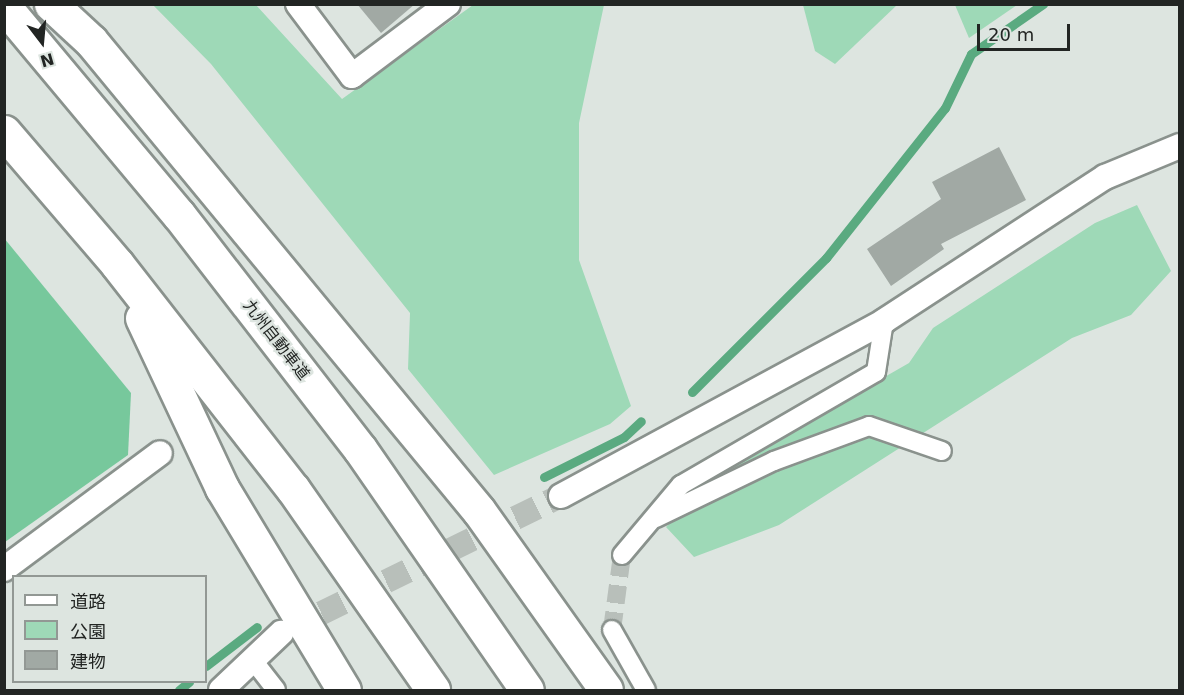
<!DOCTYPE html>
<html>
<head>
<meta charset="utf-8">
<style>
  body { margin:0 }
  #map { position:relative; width:1184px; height:695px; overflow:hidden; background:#dde5e0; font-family:"DejaVu Sans","Noto Sans JP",sans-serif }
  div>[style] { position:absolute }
  .green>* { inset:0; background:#9ed9b7 }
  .forest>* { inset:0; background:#77c89c }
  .stream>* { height:9px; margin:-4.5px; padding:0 4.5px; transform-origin:4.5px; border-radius:4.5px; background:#5aaa80 }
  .building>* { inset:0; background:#a1a9a4 }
  .pedestrian-tunnel>* { height:18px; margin-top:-9px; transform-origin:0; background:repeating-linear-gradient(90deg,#b8bfba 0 18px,transparent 0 27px) }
  .minor-tunnel>* { height:24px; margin-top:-12px; transform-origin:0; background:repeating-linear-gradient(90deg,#b8bfba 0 24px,transparent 0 36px) }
  .roads { filter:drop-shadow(2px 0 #8a928d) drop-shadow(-2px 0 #8a928d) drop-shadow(0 2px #8a928d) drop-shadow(0 -2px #8a928d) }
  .pedestrian>* { height:18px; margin:-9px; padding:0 9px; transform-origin:9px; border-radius:9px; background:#fff }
  .minor>* { height:24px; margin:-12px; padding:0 12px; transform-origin:12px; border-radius:12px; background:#fff }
  .motorway>* { height:33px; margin:-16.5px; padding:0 16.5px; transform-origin:16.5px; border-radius:16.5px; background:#fff }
  span { translate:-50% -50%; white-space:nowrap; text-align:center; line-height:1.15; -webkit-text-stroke:4.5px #dde5e0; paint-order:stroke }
  .street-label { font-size:16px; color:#222523 }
  .frame { position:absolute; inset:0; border:6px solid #222523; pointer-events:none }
  .legend { position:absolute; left:12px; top:575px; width:195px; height:108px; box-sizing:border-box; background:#dde5e0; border:2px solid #929894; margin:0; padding:8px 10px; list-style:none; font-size:18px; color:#222523 }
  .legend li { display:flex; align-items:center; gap:12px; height:30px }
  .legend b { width:30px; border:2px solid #929894 }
  .north { position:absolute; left:12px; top:12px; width:60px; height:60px; -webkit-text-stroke:4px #dde5e0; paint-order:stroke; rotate:164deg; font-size:16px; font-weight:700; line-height:24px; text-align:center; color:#222523 }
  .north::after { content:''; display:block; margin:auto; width:21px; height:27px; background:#222523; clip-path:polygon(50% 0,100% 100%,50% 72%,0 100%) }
  .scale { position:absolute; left:977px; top:24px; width:93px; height:27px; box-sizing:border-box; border:3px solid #222523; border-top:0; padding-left:8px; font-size:18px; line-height:21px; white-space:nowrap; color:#222523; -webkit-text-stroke:4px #dde5e0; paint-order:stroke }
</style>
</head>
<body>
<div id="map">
  <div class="green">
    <div style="clip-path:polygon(153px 5px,256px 5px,342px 99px,473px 5px,604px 5px,579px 123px,579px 260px,631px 406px,610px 424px,494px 475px,408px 369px,410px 313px,211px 64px)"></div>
    <div style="clip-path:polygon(803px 5px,803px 4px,897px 5px,835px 64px,815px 51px)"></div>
    <div style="clip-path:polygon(955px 5px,1017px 5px,969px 38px)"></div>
    <div style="clip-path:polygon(1137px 205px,1171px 271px,1131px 315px,1072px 338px,779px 525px,694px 557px,666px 527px,724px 469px,909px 363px,933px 328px,1095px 223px)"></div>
  </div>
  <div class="forest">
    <div style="clip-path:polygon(4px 238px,131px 393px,128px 455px,5px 542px)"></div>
  </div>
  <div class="stream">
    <div style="left:692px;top:392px;width:190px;rotate:-45deg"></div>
    <div style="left:826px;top:258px;width:191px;rotate:-51.6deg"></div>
    <div style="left:945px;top:108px;width:60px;rotate:-64.3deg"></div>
    <div style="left:971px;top:54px;width:88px;rotate:-34.8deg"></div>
    <div style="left:544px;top:477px;width:89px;rotate:-26.6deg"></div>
    <div style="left:624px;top:437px;width:23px;rotate:-43deg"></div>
    <div style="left:206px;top:666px;width:64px;rotate:-37.4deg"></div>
    <div style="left:179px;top:690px;width:13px;rotate:-39deg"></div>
  </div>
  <div class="building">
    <div style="clip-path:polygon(357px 4px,415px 4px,381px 33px)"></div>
    <div style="clip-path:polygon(999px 147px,1026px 200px,941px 244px,944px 249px,891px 286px,867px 249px,941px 199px,932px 182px)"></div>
  </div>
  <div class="pedestrian-tunnel">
    <div style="left:612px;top:630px;width:76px;rotate:-82.4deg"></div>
  </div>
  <div class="minor-tunnel">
    <div style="left:289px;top:629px;width:303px;rotate:-26.1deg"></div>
  </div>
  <div class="roads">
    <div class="pedestrian">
      <div style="left:656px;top:518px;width:131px;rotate:-25.8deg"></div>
      <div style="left:774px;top:461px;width:101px;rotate:-20.2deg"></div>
      <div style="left:869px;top:426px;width:77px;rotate:18.9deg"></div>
      <div style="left:622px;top:555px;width:92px;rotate:-49.9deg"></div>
      <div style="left:681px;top:485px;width:225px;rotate:-30.1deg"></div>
      <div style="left:876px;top:372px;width:52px;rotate:-81.1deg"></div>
      <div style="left:612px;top:630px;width:69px;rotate:60.5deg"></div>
      <div style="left:252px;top:659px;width:39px;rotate:52deg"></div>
    </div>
    <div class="minor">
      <div style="left:298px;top:4px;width:90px;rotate:53.1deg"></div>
      <div style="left:352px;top:76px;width:120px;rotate:-36.9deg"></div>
      <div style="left:561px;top:496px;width:367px;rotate:-28.4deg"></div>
      <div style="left:884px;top:321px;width:264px;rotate:-33.1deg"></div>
      <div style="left:1105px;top:177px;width:81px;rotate:-22.5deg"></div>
      <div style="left:4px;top:569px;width:194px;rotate:-36.6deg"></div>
      <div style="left:221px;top:690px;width:83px;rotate:-43.5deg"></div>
    </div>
    <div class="motorway">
      <div style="left:51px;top:4px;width:54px;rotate:42.8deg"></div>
      <div style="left:91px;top:41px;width:609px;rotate:50.46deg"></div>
      <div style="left:479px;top:511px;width:219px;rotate:54.6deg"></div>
      <div style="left:4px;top:6px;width:273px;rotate:50.1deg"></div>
      <div style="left:179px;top:215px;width:296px;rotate:52.3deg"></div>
      <div style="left:360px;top:449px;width:293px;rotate:55.3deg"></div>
      <div style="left:4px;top:132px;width:174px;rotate:49.4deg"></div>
      <div style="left:117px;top:264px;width:286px;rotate:52deg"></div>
      <div style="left:293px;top:489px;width:245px;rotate:55.1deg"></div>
      <div style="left:142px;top:318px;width:188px;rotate:64.8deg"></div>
      <div style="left:222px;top:488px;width:236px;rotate:58.9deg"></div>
    </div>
  </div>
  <div class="street-label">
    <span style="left:276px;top:340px;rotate:52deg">九州自動車道</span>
  </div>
  <div class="frame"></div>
  <ul class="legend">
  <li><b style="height:8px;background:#fff"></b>道路</li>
  <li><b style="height:16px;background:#9ed9b7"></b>公園</li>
  <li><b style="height:16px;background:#a1a9a4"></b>建物</li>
  </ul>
  <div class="north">N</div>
  <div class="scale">20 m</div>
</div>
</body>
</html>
